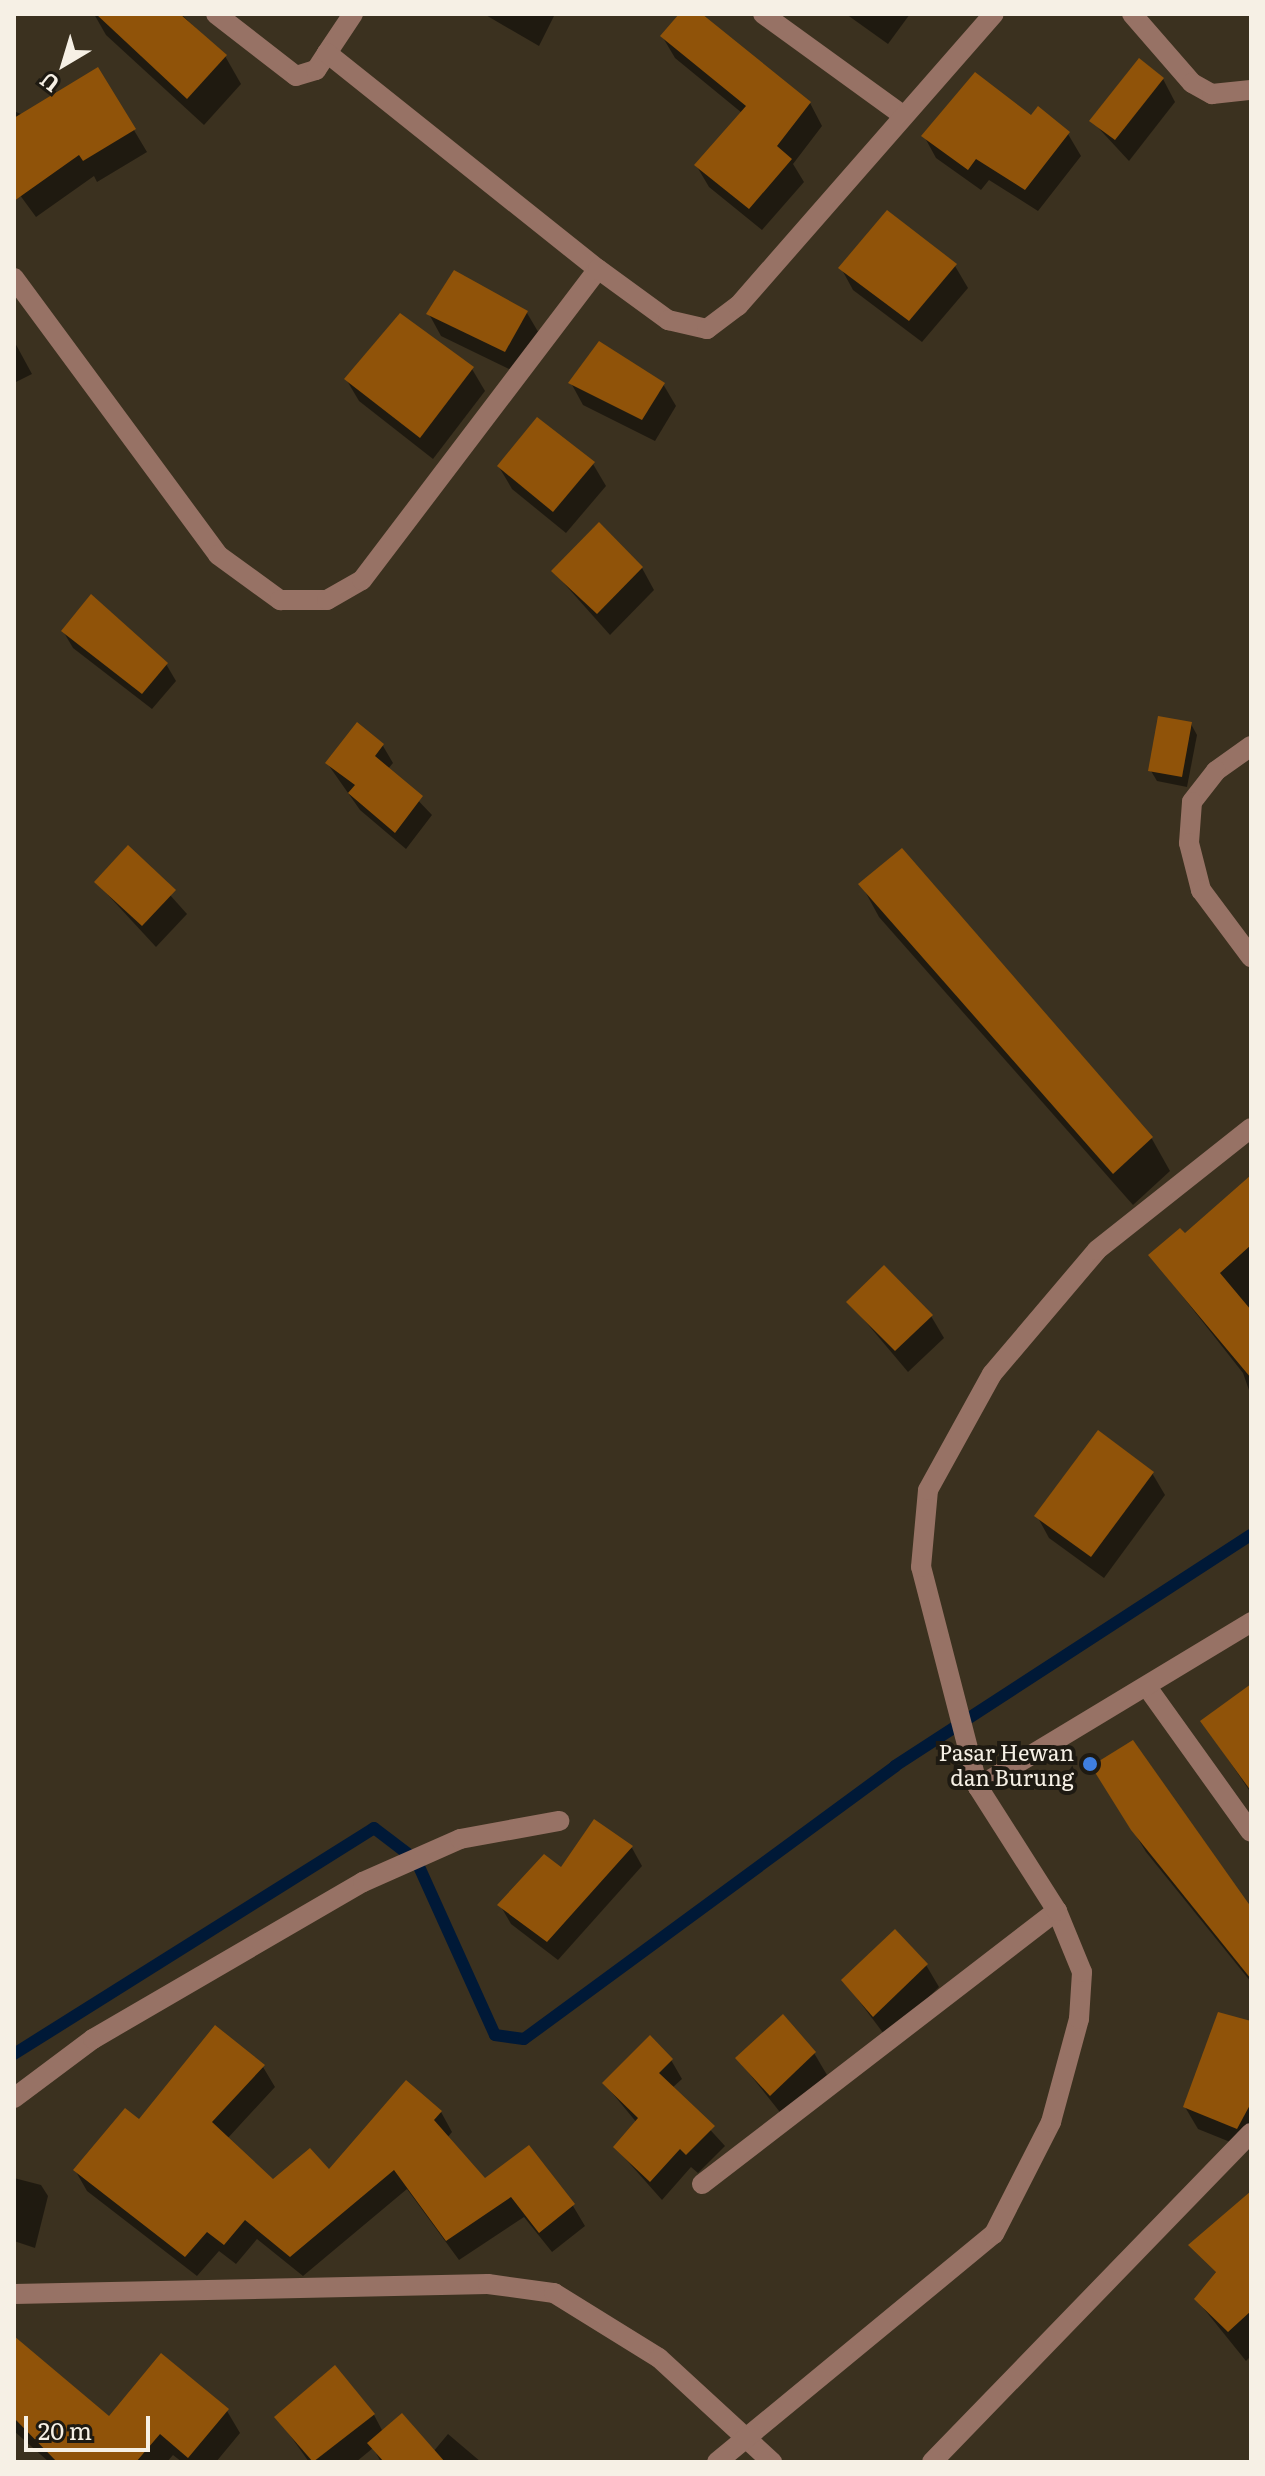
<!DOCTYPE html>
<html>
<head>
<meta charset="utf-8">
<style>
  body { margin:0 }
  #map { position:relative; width:1265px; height:2476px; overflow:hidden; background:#3b311f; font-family:Literata,serif }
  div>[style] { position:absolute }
  .shadow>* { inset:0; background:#0007 }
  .stream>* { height:12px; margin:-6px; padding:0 6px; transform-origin:6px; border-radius:6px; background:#001937 }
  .building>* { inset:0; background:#905309 }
  .minor>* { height:20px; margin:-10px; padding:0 10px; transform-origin:10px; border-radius:10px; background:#977265 }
  .dots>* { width:22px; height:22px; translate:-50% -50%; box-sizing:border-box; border:4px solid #1e1a12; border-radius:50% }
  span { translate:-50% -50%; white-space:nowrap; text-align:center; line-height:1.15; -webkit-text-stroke:8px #1e1a12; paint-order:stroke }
  .poi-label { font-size:22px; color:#f6f0e5 }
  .right { translate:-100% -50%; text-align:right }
  .frame { position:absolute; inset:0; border:16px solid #f6f0e5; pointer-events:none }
  .north { position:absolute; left:24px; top:24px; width:80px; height:80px; -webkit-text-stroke:6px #1e1a12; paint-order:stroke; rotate:218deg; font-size:22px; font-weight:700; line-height:32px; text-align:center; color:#f6f0e5 }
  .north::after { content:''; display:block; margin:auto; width:28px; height:36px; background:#f6f0e5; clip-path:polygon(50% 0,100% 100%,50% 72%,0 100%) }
  .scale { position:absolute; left:24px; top:2416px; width:126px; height:36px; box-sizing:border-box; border:4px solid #f6f0e5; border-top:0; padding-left:10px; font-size:24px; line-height:28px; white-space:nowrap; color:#f6f0e5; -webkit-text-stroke:6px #1e1a12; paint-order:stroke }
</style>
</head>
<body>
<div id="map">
  <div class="shadow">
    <div style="clip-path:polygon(94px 14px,181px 14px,225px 56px,241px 84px,204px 125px,106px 35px)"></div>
    <div style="clip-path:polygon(484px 14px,555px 14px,539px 46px)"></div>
    <div style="clip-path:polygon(681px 14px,698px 14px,810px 103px,822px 126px,793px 164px,804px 182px,762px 230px,709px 187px,696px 165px,742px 113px,675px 58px,662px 36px)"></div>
    <div style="clip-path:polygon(846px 14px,910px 14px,888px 44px)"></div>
    <div style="clip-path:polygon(98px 70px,147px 152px,97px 182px,94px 176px,36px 217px,14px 187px,14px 111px,23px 115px)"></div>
    <div style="clip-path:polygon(1163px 79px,1175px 102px,1129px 161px,1092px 121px)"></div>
    <div style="clip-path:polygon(1031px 118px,1068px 134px,1081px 156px,1038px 211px,989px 180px,981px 190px,936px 158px,924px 136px)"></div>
    <div style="clip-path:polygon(955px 266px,968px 288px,922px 342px,853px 290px,841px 268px)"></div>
    <div style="clip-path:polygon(527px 313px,540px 335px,517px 373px,441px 336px,429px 314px)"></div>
    <div style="clip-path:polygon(14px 341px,32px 374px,14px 383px)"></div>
    <div style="clip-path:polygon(472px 369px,485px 391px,433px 459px,359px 401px,346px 379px)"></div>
    <div style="clip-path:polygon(571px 383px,663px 384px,676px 406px,655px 441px,583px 405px)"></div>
    <div style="clip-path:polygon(593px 464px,606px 486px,566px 533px,512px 489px,499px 467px)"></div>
    <div style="clip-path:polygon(642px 568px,654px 590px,610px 635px,553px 571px)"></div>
    <div style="clip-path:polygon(63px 631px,166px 664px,176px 681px,152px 709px,73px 648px)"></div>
    <div style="clip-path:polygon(1191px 724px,1197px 735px,1187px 787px,1157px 781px,1151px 771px)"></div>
    <div style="clip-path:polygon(383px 746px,393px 763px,388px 769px,432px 815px,406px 849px,360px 810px,327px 763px)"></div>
    <div style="clip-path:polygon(128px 848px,187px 914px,156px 947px,96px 882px)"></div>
    <div style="clip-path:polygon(902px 851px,1152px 1139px,1170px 1171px,1133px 1205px,879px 917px,861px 884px)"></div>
    <div style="clip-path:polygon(1251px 1178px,1251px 1396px,1243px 1373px,1150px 1255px,1185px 1236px)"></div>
    <div style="clip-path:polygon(849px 1302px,931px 1316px,944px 1338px,908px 1372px)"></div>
    <div style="clip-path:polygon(1152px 1473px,1165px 1495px,1104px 1578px,1049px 1538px,1037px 1516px)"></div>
    <div style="clip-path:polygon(1251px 1690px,1251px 1793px,1203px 1722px)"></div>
    <div style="clip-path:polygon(1107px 1788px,1251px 1909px,1251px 1982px,1146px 1852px)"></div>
    <div style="clip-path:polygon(632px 1848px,642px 1866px,558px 1960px,511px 1924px,500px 1905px,561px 1869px)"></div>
    <div style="clip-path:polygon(926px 1965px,939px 1987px,887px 2038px,844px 1981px)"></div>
    <div style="clip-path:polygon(1251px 2023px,1251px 2149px,1250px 2150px,1198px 2129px,1185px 2107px)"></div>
    <div style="clip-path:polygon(814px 2053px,827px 2075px,783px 2116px,737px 2058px)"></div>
    <div style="clip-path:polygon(671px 2060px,682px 2079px,672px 2088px,725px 2146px,698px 2173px,691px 2167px,662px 2200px,615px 2147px,637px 2123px,604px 2083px)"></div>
    <div style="clip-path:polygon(263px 2067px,275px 2087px,227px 2139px,273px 2181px,329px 2172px,441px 2112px,452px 2132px,447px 2138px,485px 2181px,573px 2206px,585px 2226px,552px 2252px,524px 2217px,459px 2260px,407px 2189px,303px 2276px,257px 2239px,236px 2264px,219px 2251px,197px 2276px,87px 2191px,75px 2170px,139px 2122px)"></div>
    <div style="clip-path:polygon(14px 2178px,41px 2185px,48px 2196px,35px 2248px,14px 2241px)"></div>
    <div style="clip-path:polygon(1251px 2224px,1251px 2356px,1246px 2361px,1196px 2299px)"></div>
    <div style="clip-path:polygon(14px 2339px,110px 2418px,227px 2411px,240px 2433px,216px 2462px,182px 2462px,173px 2455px,167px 2462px,49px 2462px,14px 2431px)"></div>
    <div style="clip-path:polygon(374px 2415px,383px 2432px,433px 2452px,448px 2434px,481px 2462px,381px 2462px,373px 2448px,356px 2462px,309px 2462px,277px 2417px)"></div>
  </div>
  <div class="stream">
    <div style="left:14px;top:2054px;width:425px;rotate:-32.1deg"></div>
    <div style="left:374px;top:1828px;width:53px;rotate:37.3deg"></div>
    <div style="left:416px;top:1860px;width:192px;rotate:65.7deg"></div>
    <div style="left:495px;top:2035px;width:29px;rotate:8deg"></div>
    <div style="left:524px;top:2039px;width:461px;rotate:-36.3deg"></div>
    <div style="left:895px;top:1766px;width:424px;rotate:-33deg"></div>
  </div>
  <div class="building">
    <div style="clip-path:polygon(96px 14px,180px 14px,227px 55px,187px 99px)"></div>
    <div style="clip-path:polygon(679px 14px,702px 14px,811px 102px,777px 146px,792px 159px,749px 209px,694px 165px,746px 106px,660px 36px)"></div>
    <div style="clip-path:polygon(1139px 58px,1164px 78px,1115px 140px,1089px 121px)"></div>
    <div style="clip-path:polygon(98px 67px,136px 129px,83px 161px,79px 155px,14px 201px,14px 118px)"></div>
    <div style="clip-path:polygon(975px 72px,1031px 115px,1038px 106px,1070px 132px,1025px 190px,976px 159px,968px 170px,921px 136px)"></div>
    <div style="clip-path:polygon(887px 210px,957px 264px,909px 321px,838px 268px)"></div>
    <div style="clip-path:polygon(454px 270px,528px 311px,505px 352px,426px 314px)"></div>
    <div style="clip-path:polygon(400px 313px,474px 367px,420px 438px,344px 379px)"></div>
    <div style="clip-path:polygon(599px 341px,665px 383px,642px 420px,568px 383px)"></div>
    <div style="clip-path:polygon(537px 417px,595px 462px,553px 512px,497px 466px)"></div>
    <div style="clip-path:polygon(599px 522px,643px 567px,597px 614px,551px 571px)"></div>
    <div style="clip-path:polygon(91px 594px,168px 663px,142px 694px,61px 631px)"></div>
    <div style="clip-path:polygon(1158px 716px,1192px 722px,1182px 777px,1148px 771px)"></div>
    <div style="clip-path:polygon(357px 722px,384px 744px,375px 756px,423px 796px,395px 833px,348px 793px,355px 785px,325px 763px)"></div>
    <div style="clip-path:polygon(128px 845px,176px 890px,142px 926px,94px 882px)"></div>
    <div style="clip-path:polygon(902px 848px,1153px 1137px,1113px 1174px,858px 884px)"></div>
    <div style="clip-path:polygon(1251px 1175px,1251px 1245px,1220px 1273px,1251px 1310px,1251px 1378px,1148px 1255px,1180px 1228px,1185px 1233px)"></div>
    <div style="clip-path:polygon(884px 1265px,933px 1315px,895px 1351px,846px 1302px)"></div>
    <div style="clip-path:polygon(1098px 1430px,1154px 1472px,1091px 1557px,1034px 1516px)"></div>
    <div style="clip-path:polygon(1251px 1684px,1251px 1791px,1200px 1721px)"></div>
    <div style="clip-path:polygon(1133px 1740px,1251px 1907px,1251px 1979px,1131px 1830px,1091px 1766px)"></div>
    <div style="clip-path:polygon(594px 1819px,633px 1846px,547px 1942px,497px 1905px,544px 1854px,561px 1867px)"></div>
    <div style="clip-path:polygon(895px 1929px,928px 1964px,873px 2017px,841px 1980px)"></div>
    <div style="clip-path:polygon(1218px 2012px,1251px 2021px,1251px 2103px,1237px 2129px,1183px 2107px)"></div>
    <div style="clip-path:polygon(783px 2014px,816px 2052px,770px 2096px,735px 2058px)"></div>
    <div style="clip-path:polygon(215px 2025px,265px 2065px,212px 2122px,273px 2179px,310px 2148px,329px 2169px,406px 2080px,442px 2111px,434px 2120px,485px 2178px,529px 2145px,575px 2204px,539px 2233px,511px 2197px,446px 2241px,394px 2170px,290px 2257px,245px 2220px,224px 2245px,207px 2232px,185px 2257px,73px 2170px,125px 2108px,139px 2119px)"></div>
    <div style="clip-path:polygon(650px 2035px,673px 2059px,659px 2073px,715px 2126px,686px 2155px,680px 2149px,650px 2182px,613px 2147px,638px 2118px,602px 2083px)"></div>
    <div style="clip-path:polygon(1251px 2191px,1251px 2311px,1228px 2332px,1194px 2299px,1216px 2272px,1188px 2245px)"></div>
    <div style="clip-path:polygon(14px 2336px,109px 2416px,161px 2353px,229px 2409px,188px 2458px,160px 2434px,136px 2462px,57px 2462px,14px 2418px)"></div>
    <div style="clip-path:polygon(335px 2365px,375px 2414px,313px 2462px,274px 2417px)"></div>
    <div style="clip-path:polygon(402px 2413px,445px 2462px,384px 2462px,367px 2443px)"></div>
  </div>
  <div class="minor">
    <div style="left:216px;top:14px;width:101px;rotate:37.8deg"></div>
    <div style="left:296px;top:76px;width:21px;rotate:-17deg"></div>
    <div style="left:316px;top:70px;width:20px;rotate:-57deg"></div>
    <div style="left:353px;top:14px;width:47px;rotate:123.7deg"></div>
    <div style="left:327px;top:53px;width:347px;rotate:38.6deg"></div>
    <div style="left:763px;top:14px;width:169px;rotate:35.9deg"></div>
    <div style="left:1132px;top:14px;width:91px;rotate:49deg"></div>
    <div style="left:1192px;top:83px;width:23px;rotate:29deg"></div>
    <div style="left:1212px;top:94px;width:39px;rotate:-6deg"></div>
    <div style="left:14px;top:278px;width:344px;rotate:53.6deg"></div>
    <div style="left:218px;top:555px;width:77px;rotate:36deg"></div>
    <div style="left:280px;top:600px;width:47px"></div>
    <div style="left:327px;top:600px;width:40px;rotate:-29.7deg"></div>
    <div style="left:362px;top:580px;width:390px;rotate:-52.8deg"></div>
    <div style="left:598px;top:269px;width:87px;rotate:36.1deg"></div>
    <div style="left:668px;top:320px;width:40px;rotate:13deg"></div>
    <div style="left:707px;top:329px;width:39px;rotate:-37deg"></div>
    <div style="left:738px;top:306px;width:388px;rotate:-48.8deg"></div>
    <div style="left:1251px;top:746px;width:43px;rotate:144.5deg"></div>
    <div style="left:1216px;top:771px;width:39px;rotate:128deg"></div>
    <div style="left:1192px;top:802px;width:41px;rotate:94.2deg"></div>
    <div style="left:1189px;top:843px;width:49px;rotate:75.7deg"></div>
    <div style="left:1201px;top:890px;width:84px;rotate:53.3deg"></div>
    <div style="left:1147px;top:1687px;width:178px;rotate:54.4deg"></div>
    <div style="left:978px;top:1787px;width:319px;rotate:-31.1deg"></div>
    <div style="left:14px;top:2098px;width:99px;rotate:-36.8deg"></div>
    <div style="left:93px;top:2039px;width:312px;rotate:-30.2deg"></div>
    <div style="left:363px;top:1882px;width:106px;rotate:-23.9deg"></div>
    <div style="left:460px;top:1839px;width:101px;rotate:-10.3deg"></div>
    <div style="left:702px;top:2184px;width:448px;rotate:-37.6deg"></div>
    <div style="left:14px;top:2294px;width:474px;rotate:-1.2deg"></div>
    <div style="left:488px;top:2284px;width:67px;rotate:7.8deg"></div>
    <div style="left:554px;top:2293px;width:123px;rotate:31.8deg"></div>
    <div style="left:659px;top:2358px;width:154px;rotate:42.6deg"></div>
    <div style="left:717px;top:2462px;width:359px;rotate:-39.5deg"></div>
    <div style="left:994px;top:2234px;width:126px;rotate:-63deg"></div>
    <div style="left:1051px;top:2122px;width:107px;rotate:-74.8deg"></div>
    <div style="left:1079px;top:2019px;width:47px;rotate:-86.3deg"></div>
    <div style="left:1082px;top:1972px;width:66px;rotate:-112.3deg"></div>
    <div style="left:1057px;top:1911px;width:147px;rotate:-122.5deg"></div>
    <div style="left:978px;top:1787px;width:227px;rotate:-104.5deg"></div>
    <div style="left:921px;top:1567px;width:77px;rotate:-84.8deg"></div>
    <div style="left:928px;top:1490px;width:132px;rotate:-61.1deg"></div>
    <div style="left:992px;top:1374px;width:162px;rotate:-49.7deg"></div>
    <div style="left:1097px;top:1250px;width:196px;rotate:-38.4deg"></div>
    <div style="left:932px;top:2462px;width:458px;rotate:-45.9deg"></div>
  </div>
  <div class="dots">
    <div style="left:1090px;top:1764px;background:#3f7fe0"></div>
  </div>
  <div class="poi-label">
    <span class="right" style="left:1074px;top:1764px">Pasar Hewan<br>dan Burung</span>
  </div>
  <div class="frame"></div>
  <div class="north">U</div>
  <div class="scale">20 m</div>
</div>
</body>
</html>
